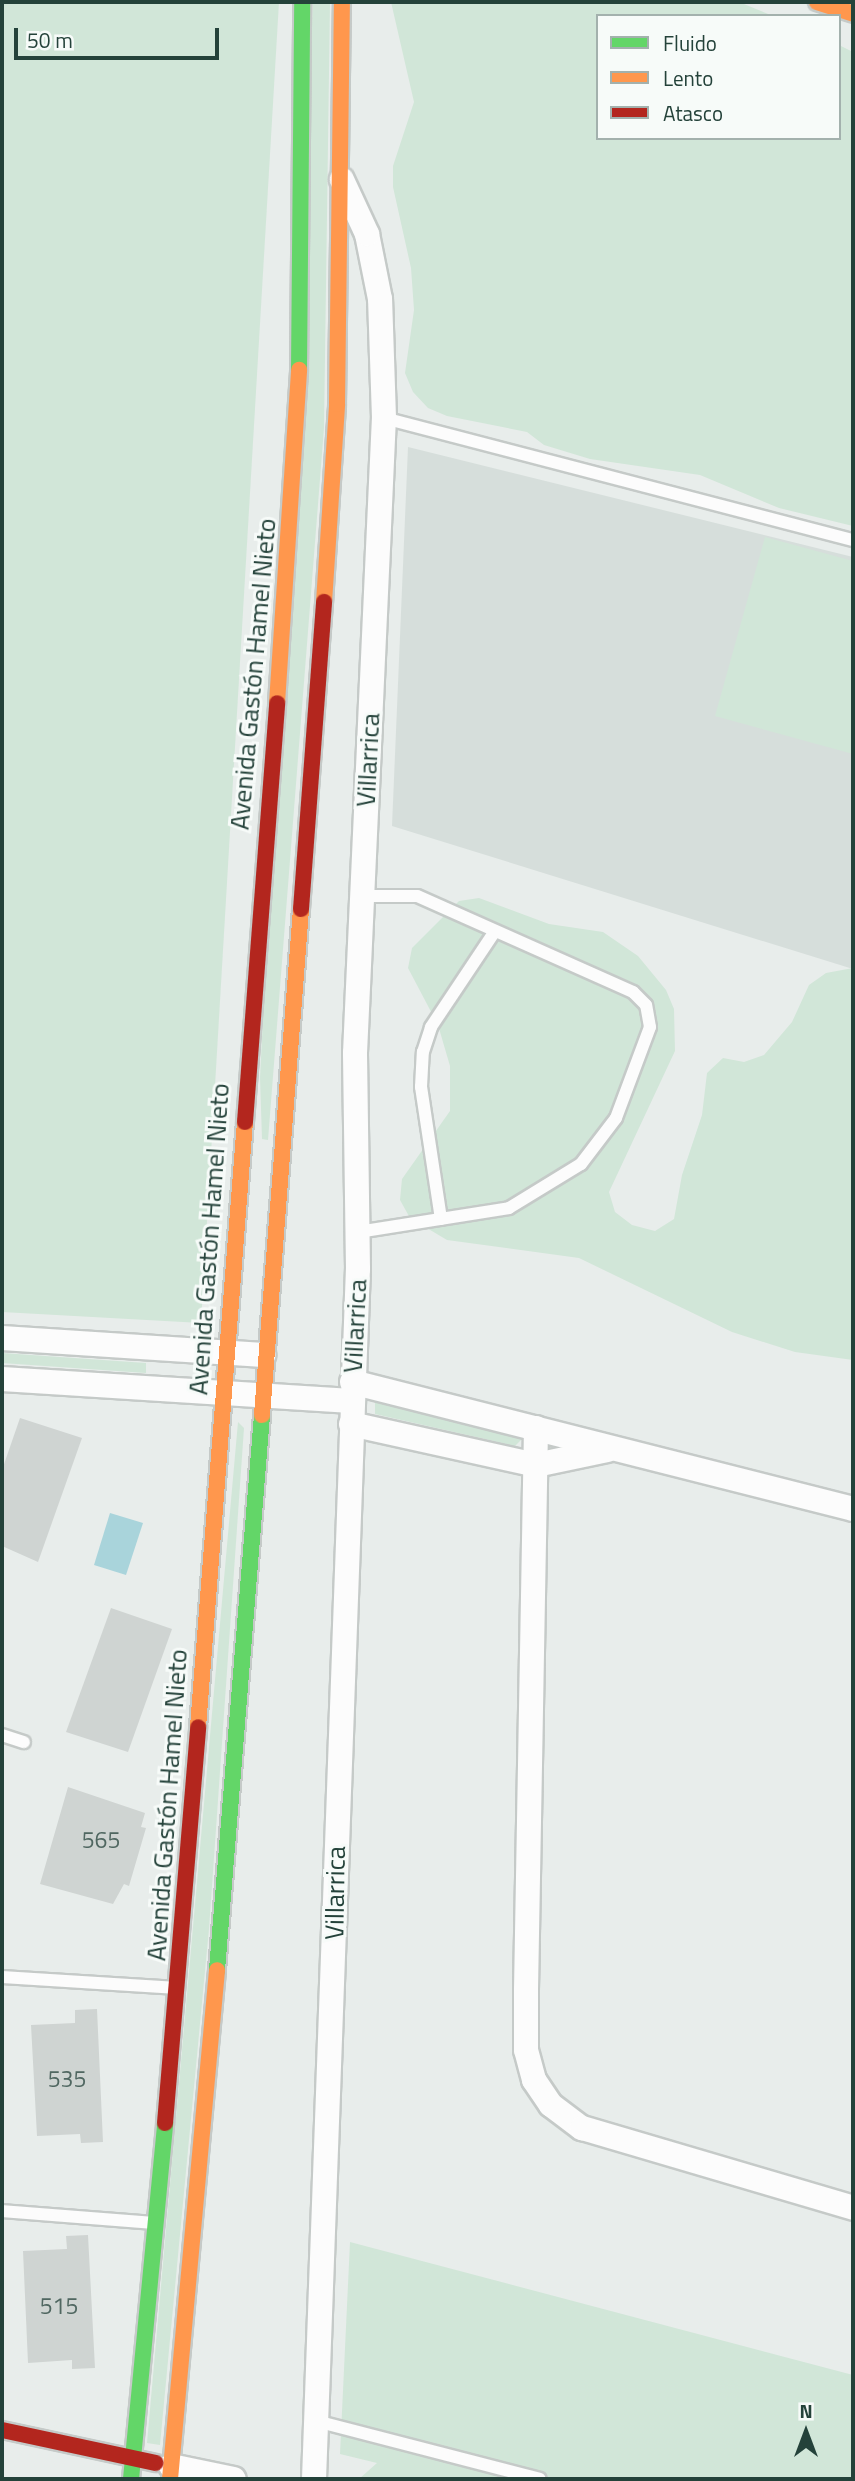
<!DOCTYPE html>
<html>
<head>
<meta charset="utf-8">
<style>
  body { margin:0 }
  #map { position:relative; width:855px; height:2481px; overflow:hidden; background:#e8edeb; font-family:"Titillium Web",sans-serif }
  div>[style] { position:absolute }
  .built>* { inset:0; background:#d6dedb }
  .green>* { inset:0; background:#d1e6d8 }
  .water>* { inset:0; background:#a9d4db }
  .building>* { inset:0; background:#cfd4d2 }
  .roads { filter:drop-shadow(2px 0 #c5cac8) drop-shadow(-2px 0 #c5cac8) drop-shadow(0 2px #c5cac8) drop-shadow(0 -2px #c5cac8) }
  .lane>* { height:12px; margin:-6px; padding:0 6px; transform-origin:6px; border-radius:6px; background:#fcfcfc }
  .street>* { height:24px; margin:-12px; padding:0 12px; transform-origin:12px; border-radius:12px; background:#fcfcfc }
  .fast>* { height:16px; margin:-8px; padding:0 8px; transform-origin:8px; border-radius:8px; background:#63d668 }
  .slow>* { height:16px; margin:-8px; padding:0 8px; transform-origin:8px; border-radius:8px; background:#ff974d }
  .jam>* { height:16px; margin:-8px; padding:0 8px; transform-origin:8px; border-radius:8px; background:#b3261e }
  span { translate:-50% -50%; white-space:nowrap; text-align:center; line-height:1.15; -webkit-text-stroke:6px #f7fbf9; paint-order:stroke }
  .number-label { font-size:23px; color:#506761 }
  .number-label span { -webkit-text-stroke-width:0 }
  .street-label { font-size:26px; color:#24423a }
  .frame { position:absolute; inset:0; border:4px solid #24423a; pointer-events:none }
  .legend { position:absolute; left:596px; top:14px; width:245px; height:126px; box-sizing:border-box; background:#f7fbf9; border:2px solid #a3b1ad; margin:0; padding:9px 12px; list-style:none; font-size:21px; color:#24423a }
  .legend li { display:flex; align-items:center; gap:14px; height:35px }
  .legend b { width:35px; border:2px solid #a3b1ad }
  .north { position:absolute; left:771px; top:2397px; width:70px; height:70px; -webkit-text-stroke:5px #f7fbf9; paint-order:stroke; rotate:0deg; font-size:19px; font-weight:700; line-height:28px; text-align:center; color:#24423a }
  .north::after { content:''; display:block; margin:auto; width:24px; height:32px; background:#24423a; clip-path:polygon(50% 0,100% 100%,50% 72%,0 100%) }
  .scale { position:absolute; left:14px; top:28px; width:205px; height:32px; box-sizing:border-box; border:4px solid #24423a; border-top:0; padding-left:9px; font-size:21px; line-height:24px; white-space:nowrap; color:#24423a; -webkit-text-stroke:5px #f7fbf9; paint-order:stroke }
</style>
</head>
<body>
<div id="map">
  <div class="built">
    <div style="clip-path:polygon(408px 447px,853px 557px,853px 969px,392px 826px)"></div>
  </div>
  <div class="green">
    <div style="clip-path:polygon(2px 2px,279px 2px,201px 1323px,2px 1312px)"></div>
    <div style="clip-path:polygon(313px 2px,330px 2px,324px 428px,268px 1140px,262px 1139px,260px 1078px)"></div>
    <div style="clip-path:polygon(391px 2px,739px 2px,773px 16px,598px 16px,598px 138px,839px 138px,839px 45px,853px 52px,853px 526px,779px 508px,700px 475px,590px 459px,544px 445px,527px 432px,447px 416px,428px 408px,413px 392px,405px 373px,414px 310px,411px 268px,393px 187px,393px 166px,414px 102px)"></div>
    <div style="clip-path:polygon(765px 537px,853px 561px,853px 754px,715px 716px)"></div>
    <div style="clip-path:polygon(479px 898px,549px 924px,603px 932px,638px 956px,666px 990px,674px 1009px,675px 1051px,609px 1192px,615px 1212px,632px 1225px,655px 1231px,674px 1219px,682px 1175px,702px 1115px,707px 1073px,723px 1058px,744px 1062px,764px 1055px,792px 1022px,809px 985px,826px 973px,853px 968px,853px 1360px,795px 1352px,732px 1332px,579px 1258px,447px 1240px,410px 1218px,400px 1200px,402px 1179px,450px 1111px,450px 1066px,438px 1025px,408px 968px,412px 948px,459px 901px)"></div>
    <div style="clip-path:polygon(2px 1353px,146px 1363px,146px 1373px,2px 1363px)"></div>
    <div style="clip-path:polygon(375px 1402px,518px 1432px,521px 1440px,515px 1446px,375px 1414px)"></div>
    <div style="clip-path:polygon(238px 1422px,244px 1428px,209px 1929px,160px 2445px,147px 2443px)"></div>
    <div style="clip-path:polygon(350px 2242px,853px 2375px,853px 2479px,359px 2479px,377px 2463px,340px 2454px)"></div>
  </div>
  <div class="water">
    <div style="clip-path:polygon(110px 1513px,143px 1523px,126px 1575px,94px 1565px)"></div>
  </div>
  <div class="building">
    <div style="clip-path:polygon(20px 1418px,82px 1438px,38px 1562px,2px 1546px,2px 1470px)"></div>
    <div style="clip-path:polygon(111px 1608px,172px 1629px,128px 1752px,66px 1732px)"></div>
    <div style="clip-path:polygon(68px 1787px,145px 1813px,141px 1827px,146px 1828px,129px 1886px,124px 1884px,113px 1904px,40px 1884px)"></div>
    <div style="clip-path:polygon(97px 2009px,103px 2142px,81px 2143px,80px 2134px,37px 2136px,31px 2025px,75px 2023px,75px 2010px)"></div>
    <div style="clip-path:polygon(88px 2235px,95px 2368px,72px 2369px,72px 2360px,28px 2363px,23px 2251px,67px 2249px,66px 2236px)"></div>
  </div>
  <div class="roads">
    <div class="lane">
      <div style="left:384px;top:418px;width:485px;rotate:14.6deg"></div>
      <div style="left:441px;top:1219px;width:134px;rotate:-98.6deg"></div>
      <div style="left:421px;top:1087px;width:35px;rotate:-87deg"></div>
      <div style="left:423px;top:1052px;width:26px;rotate:-72deg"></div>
      <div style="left:431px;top:1027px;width:115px;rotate:-56.3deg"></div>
      <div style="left:358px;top:1232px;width:153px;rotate:-9deg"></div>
      <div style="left:509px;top:1208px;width:84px;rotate:-31.4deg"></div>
      <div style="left:581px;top:1164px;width:58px;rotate:-52.7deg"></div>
      <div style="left:616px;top:1118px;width:97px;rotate:-69.5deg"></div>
      <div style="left:650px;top:1027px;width:22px;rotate:-100deg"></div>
      <div style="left:646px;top:1005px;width:18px;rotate:-135deg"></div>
      <div style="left:633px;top:992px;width:236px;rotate:-156deg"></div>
      <div style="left:417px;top:896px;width:55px;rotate:180deg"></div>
      <div style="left:2px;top:1735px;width:23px;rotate:18deg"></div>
      <div style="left:2px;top:1977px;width:174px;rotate:3.6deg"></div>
      <div style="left:2px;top:2211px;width:153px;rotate:4.5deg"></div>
      <div style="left:316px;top:2421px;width:231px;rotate:14.5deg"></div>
    </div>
    <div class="street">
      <div style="left:2px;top:1338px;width:262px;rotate:3.7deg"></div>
      <div style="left:2px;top:1379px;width:350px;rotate:3.6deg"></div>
      <div style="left:352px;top:1382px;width:517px;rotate:14.22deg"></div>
      <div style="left:351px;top:1424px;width:189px;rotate:12.5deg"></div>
      <div style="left:536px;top:1465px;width:73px;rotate:-11.9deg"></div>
      <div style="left:536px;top:1428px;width:563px;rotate:91.02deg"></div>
      <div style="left:526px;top:1991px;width:59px;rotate:90deg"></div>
      <div style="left:526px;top:2050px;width:31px;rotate:75deg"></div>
      <div style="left:534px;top:2080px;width:30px;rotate:56deg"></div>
      <div style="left:551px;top:2105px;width:39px;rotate:37deg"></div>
      <div style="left:582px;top:2128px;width:283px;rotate:16.4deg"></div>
      <div style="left:171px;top:2466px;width:64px;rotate:11.7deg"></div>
      <div style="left:314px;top:2479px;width:1211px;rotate:-87.92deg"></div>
      <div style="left:358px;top:1269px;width:216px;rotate:-90.8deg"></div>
      <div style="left:355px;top:1053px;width:636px;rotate:-87.39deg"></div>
      <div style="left:384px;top:418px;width:119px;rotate:-91.9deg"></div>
      <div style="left:380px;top:299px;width:66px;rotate:-101.3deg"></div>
      <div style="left:367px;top:234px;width:60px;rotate:-114.8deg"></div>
    </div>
    <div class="fast">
      <div style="left:299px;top:370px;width:368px;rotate:-89.5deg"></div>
      <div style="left:217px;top:1970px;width:557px;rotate:-85.36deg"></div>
      <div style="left:131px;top:2479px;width:358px;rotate:-84.5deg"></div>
    </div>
    <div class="slow">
      <div style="left:817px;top:2px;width:38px;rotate:18deg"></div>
      <div style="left:324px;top:602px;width:198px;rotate:-86.2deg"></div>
      <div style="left:337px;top:404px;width:402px;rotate:-89.3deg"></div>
      <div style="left:277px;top:703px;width:334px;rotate:-86.2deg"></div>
      <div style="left:262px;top:1415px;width:508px;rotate:-85.59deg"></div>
      <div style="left:198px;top:1727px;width:607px;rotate:-85.56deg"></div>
      <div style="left:170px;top:2479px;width:511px;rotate:-84.72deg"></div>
    </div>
    <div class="jam">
      <div style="left:301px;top:909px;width:308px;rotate:-85.7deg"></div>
      <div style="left:245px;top:1122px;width:420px;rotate:-85.6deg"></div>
      <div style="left:165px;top:2123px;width:397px;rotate:-85.2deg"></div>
      <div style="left:2px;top:2430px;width:157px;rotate:12.1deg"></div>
    </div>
  </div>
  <div class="number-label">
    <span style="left:101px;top:1840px">565</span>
    <span style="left:67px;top:2079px">535</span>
    <span style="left:59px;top:2306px">515</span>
  </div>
  <div class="street-label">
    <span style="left:253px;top:674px;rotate:-85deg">Avenida Gastón Hamel Nieto</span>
    <span style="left:368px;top:760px;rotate:-87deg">Villarrica</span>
    <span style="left:209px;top:1239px;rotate:-86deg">Avenida Gastón Hamel Nieto</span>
    <span style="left:355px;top:1326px;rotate:-87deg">Villarrica</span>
    <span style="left:167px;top:1805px;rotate:-86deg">Avenida Gastón Hamel Nieto</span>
    <span style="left:335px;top:1893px;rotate:-89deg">Villarrica</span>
  </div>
  <div class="frame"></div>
  <ul class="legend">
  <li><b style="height:9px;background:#63d668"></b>Fluido</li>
  <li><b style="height:9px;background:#ff974d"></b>Lento</li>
  <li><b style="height:9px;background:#b3261e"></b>Atasco</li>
  </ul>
  <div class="north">N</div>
  <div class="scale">50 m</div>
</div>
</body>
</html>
